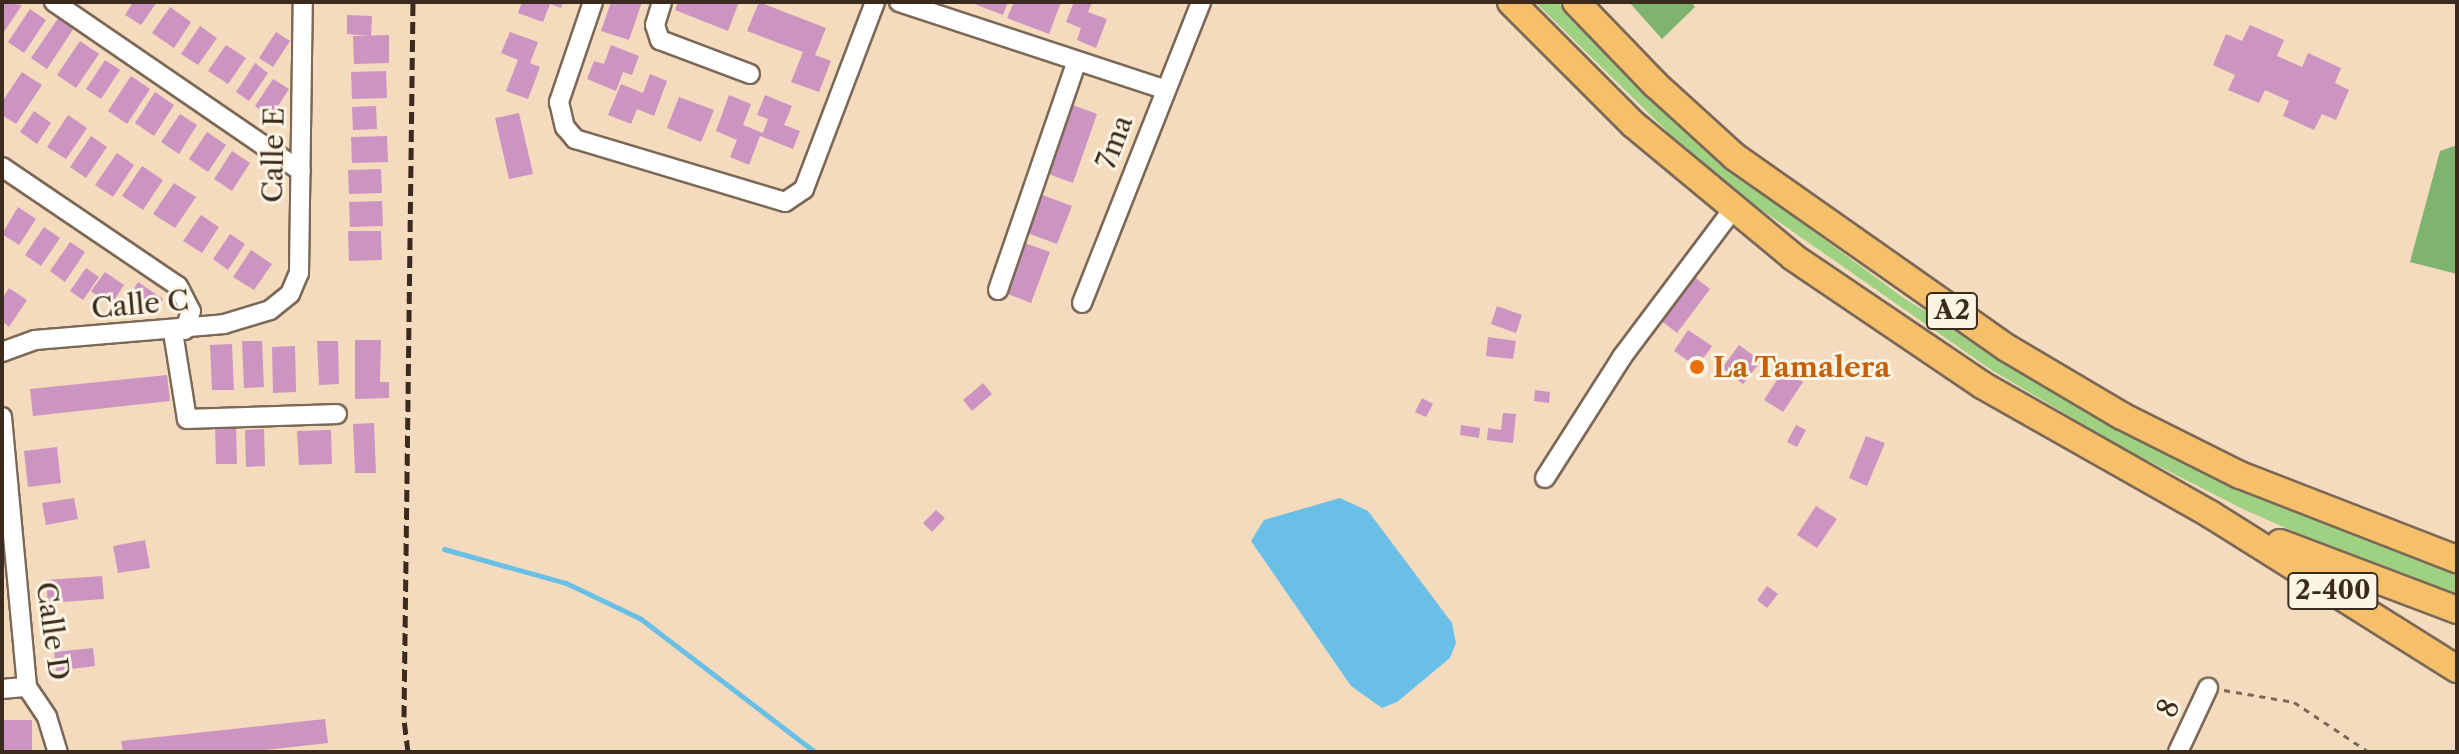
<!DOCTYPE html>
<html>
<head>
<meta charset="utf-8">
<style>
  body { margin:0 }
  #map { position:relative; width:2459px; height:754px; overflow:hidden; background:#f4dbbe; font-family:"Libre Caslon Text",serif }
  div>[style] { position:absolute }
  .green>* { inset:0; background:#9ed282 }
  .forest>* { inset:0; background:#7eb470 }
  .water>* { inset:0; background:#6abfe7 }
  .stream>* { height:5px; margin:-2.5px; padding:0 2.5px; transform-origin:2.5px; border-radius:2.5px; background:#6abfe7 }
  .building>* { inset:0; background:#cc94c0 }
  .path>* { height:3px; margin-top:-1.5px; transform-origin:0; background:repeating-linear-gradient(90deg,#7c6856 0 6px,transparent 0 12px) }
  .roads { filter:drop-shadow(2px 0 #7c6856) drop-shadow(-2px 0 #7c6856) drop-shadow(0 2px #7c6856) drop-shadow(0 -2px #7c6856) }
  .minor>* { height:18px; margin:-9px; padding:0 9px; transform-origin:9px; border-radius:9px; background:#fff }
  .highway>* { height:26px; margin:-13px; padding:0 13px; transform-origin:13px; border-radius:13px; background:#f6c06b }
  .rail>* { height:5px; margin-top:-2.5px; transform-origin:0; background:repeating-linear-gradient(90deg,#3b2a1e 0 12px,transparent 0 18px) }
  .dots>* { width:22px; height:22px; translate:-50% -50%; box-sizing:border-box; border:4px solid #fcf5e5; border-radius:50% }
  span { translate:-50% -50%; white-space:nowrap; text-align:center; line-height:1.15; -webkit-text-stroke:6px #fcf5e5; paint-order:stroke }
  .shield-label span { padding:2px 6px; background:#fcf5e5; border:2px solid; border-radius:6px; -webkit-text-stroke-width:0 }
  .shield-label { font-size:26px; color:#3b2a1e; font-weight:700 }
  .street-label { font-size:28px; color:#3b2a1e }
  .food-label { font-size:28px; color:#c56008; font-weight:700 }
  .left { translate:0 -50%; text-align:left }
  .frame { position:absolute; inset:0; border:4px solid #3b2a1e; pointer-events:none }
</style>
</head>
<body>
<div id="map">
  <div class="green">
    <div style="clip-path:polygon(1535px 2px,1557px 2px,1688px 131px,1767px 197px,1905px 299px,2140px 440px,2251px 493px,2457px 573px,2457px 595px,2377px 568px,2245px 510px,2123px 448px,1990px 369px,1756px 206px,1679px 143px)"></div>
  </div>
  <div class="forest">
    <div style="clip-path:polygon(1629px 2px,1692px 2px,1695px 7px,1662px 39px)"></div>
    <div style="clip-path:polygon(2457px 145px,2457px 274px,2410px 262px,2440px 151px)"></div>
  </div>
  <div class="water">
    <div style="clip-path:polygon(1340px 498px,1368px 511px,1452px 623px,1456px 643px,1450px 658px,1397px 702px,1382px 708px,1351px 686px,1251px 541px,1264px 520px)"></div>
  </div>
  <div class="stream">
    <div style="left:444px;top:549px;width:127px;rotate:15.6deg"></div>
    <div style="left:566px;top:583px;width:83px;rotate:25.6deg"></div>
    <div style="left:641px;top:619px;width:219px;rotate:37.4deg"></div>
  </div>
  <div class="building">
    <div style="clip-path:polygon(2px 2px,22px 5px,2px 35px)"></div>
    <div style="clip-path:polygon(133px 2px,157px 2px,141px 25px,125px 15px)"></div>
    <div style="clip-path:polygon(522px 2px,563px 2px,561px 8px,550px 4px,543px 22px,518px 13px)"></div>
    <div style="clip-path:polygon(611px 2px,642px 2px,629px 40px,601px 31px)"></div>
    <div style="clip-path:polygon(678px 2px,739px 2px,728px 31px,675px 10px)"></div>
    <div style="clip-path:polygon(759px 2px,826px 28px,815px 55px,831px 61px,819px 92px,791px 82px,803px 52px,747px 31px)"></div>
    <div style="clip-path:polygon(969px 2px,1008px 2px,1003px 15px)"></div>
    <div style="clip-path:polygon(1014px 2px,1061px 2px,1049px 34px,1007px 18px)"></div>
    <div style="clip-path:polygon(1074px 2px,1092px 2px,1088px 12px,1107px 19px,1096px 48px,1077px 40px,1081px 28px,1066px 22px)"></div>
    <div style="clip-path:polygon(170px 7px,191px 22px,174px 48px,152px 33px)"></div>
    <div style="clip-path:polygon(30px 9px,46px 20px,24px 53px,8px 42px)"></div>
    <div style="clip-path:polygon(347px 15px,372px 16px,371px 36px,347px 34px)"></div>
    <div style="clip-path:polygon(59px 17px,74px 28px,47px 69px,31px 58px)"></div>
    <div style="clip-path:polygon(2250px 25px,2284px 40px,2277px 56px,2302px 67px,2308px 53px,2341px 68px,2335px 83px,2349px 90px,2336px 120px,2322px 114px,2314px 130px,2283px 116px,2289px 101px,2265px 90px,2259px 103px,2228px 90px,2235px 75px,2213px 65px,2226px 34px,2242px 41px)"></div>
    <div style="clip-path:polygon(200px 26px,217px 38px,198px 65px,181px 54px)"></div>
    <div style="clip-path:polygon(276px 32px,290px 41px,273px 67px,259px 58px)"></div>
    <div style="clip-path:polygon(510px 32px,538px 42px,530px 63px,540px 67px,528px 99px,506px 91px,518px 60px,501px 53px)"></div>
    <div style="clip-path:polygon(389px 35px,389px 63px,354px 64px,353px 36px)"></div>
    <div style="clip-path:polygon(80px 41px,99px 54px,76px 88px,57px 75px)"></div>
    <div style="clip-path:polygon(226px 45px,246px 58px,228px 84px,208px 71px)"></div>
    <div style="clip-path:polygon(611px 45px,639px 56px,632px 75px,623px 72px,616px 91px,587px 79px,594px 61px,604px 64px)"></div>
    <div style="clip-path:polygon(105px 60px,120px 70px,101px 99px,86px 89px)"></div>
    <div style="clip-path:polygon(255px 63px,268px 73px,249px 101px,236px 92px)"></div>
    <div style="clip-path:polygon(386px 71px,387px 98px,352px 99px,351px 72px)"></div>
    <div style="clip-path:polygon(22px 72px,42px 85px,16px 124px,2px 115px,2px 102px)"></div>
    <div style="clip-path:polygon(650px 74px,667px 81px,654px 116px,637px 109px,631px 124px,608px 115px,621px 84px,643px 93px)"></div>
    <div style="clip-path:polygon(131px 76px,150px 89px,127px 124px,108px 111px)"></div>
    <div style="clip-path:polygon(273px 79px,289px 89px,271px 117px,255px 106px)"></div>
    <div style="clip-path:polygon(155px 92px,174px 105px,154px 136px,135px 123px)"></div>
    <div style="clip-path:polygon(729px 95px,751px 104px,743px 125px,763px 133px,768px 119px,757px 115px,765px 95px,792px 106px,784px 125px,800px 131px,793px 149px,760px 136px,749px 165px,730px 157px,737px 140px,716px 131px)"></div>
    <div style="clip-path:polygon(679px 97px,714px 110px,701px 142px,667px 128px)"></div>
    <div style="clip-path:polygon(1070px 104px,1097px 114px,1073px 183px,1046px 173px)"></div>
    <div style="clip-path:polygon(376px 106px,377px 129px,353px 130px,352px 107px)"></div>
    <div style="clip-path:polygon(34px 111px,51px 123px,37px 144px,20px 132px)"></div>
    <div style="clip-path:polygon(519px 113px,533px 174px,509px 179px,495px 118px)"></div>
    <div style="clip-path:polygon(180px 114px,197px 125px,179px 154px,161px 142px)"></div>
    <div style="clip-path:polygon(68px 115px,87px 128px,66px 159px,47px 147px)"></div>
    <div style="clip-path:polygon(207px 132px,226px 145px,208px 172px,189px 159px)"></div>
    <div style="clip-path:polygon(91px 136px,107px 147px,86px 178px,70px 167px)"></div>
    <div style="clip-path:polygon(387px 136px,388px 162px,352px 163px,351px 137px)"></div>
    <div style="clip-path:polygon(232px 151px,250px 163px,232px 191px,214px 179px)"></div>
    <div style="clip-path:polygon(117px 153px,134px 165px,113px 197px,95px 185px)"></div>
    <div style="clip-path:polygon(142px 166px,163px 180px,143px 210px,122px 196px)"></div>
    <div style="clip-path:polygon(381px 169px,382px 193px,349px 194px,348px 170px)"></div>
    <div style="clip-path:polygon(174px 183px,196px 197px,175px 228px,153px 214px)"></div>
    <div style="clip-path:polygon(1037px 193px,1072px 206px,1057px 244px,1022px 231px)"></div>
    <div style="clip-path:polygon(382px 201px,383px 226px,350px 227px,349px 202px)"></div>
    <div style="clip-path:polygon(18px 207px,36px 219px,19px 245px,2px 234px)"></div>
    <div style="clip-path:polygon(201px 215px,219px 227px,202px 253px,183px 241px)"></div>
    <div style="clip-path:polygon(44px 227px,60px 238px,41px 266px,25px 255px)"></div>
    <div style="clip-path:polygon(348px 231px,381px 231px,382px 260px,349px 261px)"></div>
    <div style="clip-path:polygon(230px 234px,245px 244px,228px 270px,213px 259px)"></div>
    <div style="clip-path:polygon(70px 242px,85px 252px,65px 282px,50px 271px)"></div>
    <div style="clip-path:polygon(1022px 242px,1050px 252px,1031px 303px,1003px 292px)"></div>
    <div style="clip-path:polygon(251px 250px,272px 264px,254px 290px,233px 277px)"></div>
    <div style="clip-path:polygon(86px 268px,99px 277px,83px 300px,70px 291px)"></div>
    <div style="clip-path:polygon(105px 272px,124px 285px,111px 305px,91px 291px)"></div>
    <div style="clip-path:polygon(1692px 275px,1710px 289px,1677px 333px,1659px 319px)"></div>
    <div style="clip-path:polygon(138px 282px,163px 299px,151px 316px,127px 300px)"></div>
    <div style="clip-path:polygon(9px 288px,27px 300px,9px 327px,2px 321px,2px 299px)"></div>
    <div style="clip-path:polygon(1497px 306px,1522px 315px,1516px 333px,1491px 324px)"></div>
    <div style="clip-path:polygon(1688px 330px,1712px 346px,1697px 367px,1674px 351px)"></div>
    <div style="clip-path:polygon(1488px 337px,1516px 341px,1513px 359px,1486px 356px)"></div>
    <div style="clip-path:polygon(355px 340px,381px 340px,380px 382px,389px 382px,389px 398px,355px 399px)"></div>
    <div style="clip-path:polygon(242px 341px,262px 341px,264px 387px,244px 388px)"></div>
    <div style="clip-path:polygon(317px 341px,338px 341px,339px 384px,319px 385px)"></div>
    <div style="clip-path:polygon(232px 344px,234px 390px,212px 390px,210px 345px)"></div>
    <div style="clip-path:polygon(1739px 345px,1761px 361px,1743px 384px,1722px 368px)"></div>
    <div style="clip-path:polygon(295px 346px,296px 392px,273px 393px,272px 347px)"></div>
    <div style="clip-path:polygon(1784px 369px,1803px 382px,1783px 412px,1764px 400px)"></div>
    <div style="clip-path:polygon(167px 375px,170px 401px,33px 416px,30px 389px)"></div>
    <div style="clip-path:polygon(983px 383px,992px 394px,972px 411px,963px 400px)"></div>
    <div style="clip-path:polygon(1535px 390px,1550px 392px,1549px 403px,1534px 401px)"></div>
    <div style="clip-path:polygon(1422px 398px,1433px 404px,1426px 417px,1415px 412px)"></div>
    <div style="clip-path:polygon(1503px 413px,1516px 414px,1513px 443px,1487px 440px,1488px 428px,1501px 430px)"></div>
    <div style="clip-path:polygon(374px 423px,376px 473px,355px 473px,353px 424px)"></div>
    <div style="clip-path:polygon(1461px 425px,1480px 428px,1479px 438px,1460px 435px)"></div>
    <div style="clip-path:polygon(1796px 425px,1806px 430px,1797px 447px,1787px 442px)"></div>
    <div style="clip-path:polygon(215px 426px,236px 426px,237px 464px,216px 464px)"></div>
    <div style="clip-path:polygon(264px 429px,265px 466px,246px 467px,245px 430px)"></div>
    <div style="clip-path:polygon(331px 430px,332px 464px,299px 465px,297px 431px)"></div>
    <div style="clip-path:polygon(1866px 436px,1885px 443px,1867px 486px,1849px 478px)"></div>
    <div style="clip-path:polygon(57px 447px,61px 483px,28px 487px,24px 451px)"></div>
    <div style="clip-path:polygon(74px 498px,78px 519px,46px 525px,42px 503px)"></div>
    <div style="clip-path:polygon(1816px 506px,1837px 519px,1817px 548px,1797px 535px)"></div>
    <div style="clip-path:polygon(936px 510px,945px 518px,932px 532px,923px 523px)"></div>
    <div style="clip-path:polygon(145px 540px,150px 568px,118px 573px,113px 546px)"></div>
    <div style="clip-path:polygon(102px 576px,104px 599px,48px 603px,46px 580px)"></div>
    <div style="clip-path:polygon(1767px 586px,1778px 594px,1767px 608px,1757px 600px)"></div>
    <div style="clip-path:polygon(93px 648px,95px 666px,56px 671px,54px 652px)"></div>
    <div style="clip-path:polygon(325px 719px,328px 743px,248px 752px,123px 752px,121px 741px)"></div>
    <div style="clip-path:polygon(3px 720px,32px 720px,32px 751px,4px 751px)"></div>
  </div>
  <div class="path">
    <div style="left:2224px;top:690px;width:71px;rotate:9.7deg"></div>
    <div style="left:2294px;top:702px;width:90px;rotate:33.7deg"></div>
  </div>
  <div class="roads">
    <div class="minor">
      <div style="left:54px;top:2px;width:299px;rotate:34.4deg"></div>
      <div style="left:593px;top:2px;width:106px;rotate:108.8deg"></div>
      <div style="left:559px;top:102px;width:26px;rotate:77deg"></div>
      <div style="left:565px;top:127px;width:16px;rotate:50deg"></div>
      <div style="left:575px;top:139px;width:219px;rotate:16.7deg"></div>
      <div style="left:785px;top:202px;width:23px;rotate:-34deg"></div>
      <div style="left:804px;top:189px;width:200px;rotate:-69.2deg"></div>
      <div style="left:662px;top:2px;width:24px;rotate:107deg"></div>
      <div style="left:655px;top:25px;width:16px;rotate:72deg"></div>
      <div style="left:660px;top:40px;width:96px;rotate:20.7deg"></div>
      <div style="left:899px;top:2px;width:279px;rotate:18.2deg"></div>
      <div style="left:2px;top:167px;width:212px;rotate:34.1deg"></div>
      <div style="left:178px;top:286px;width:28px;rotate:63deg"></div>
      <div style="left:191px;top:311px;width:20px;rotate:108deg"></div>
      <div style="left:998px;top:290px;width:242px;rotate:-71deg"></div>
      <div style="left:1082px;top:303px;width:324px;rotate:-68.4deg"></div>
      <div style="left:173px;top:332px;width:88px;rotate:80.9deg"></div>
      <div style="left:187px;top:419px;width:150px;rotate:-1.9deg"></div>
      <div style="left:2px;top:352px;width:35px;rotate:-20deg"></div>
      <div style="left:35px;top:340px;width:190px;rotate:-4.8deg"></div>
      <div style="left:224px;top:324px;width:48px;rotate:-16.9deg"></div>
      <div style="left:270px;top:310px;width:26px;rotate:-39deg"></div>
      <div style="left:290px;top:294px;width:23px;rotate:-67deg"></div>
      <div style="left:299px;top:273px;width:271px;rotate:-89.2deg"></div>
      <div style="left:2px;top:417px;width:271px;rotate:84.7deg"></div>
      <div style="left:27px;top:687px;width:36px;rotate:56deg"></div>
      <div style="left:47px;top:717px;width:37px;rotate:73deg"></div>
      <div style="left:1545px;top:478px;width:143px;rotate:-57.5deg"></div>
      <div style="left:1622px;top:357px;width:185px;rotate:-53.1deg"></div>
      <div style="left:2px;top:689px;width:25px;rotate:-5deg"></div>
      <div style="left:2178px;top:752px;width:71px;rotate:-64.9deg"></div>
    </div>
    <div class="highway">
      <div style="left:1511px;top:2px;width:173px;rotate:45deg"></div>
      <div style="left:1633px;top:124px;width:208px;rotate:39.7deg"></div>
      <div style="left:1793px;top:257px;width:228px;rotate:34.1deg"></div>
      <div style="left:1982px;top:385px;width:262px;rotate:29.5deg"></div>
      <div style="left:2210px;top:514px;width:292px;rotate:32.1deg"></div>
      <div style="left:1576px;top:2px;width:115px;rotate:46.1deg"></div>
      <div style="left:1656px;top:85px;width:107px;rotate:42.3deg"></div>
      <div style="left:1735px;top:157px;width:332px;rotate:35.1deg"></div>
      <div style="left:2007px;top:348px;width:134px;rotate:30.6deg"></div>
      <div style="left:2122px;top:416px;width:132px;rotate:26.6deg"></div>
      <div style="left:2240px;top:475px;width:233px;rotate:21.2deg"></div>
      <div style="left:2280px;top:543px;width:189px;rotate:20.7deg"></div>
    </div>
  </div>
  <div class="rail">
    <div style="left:408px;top:752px;width:35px;rotate:-97deg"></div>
    <div style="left:404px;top:717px;width:715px;rotate:-89.28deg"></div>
  </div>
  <div class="dots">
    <div style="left:1697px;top:367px;background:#e8710a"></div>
  </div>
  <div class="shield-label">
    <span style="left:1952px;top:311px">A2</span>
    <span style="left:2333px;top:591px">2-400</span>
  </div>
  <div class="street-label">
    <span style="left:1114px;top:142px;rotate:-69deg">7ma</span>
    <span style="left:273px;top:155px;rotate:-89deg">Calle E</span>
    <span style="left:140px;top:304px;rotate:-5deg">Calle C</span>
    <span style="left:53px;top:631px;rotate:82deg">Calle D</span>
    <span style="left:2168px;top:708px;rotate:-65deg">8</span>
  </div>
  <div class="food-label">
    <span class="left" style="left:1713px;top:367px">La Tamalera</span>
  </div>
  <div class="frame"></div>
</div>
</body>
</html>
